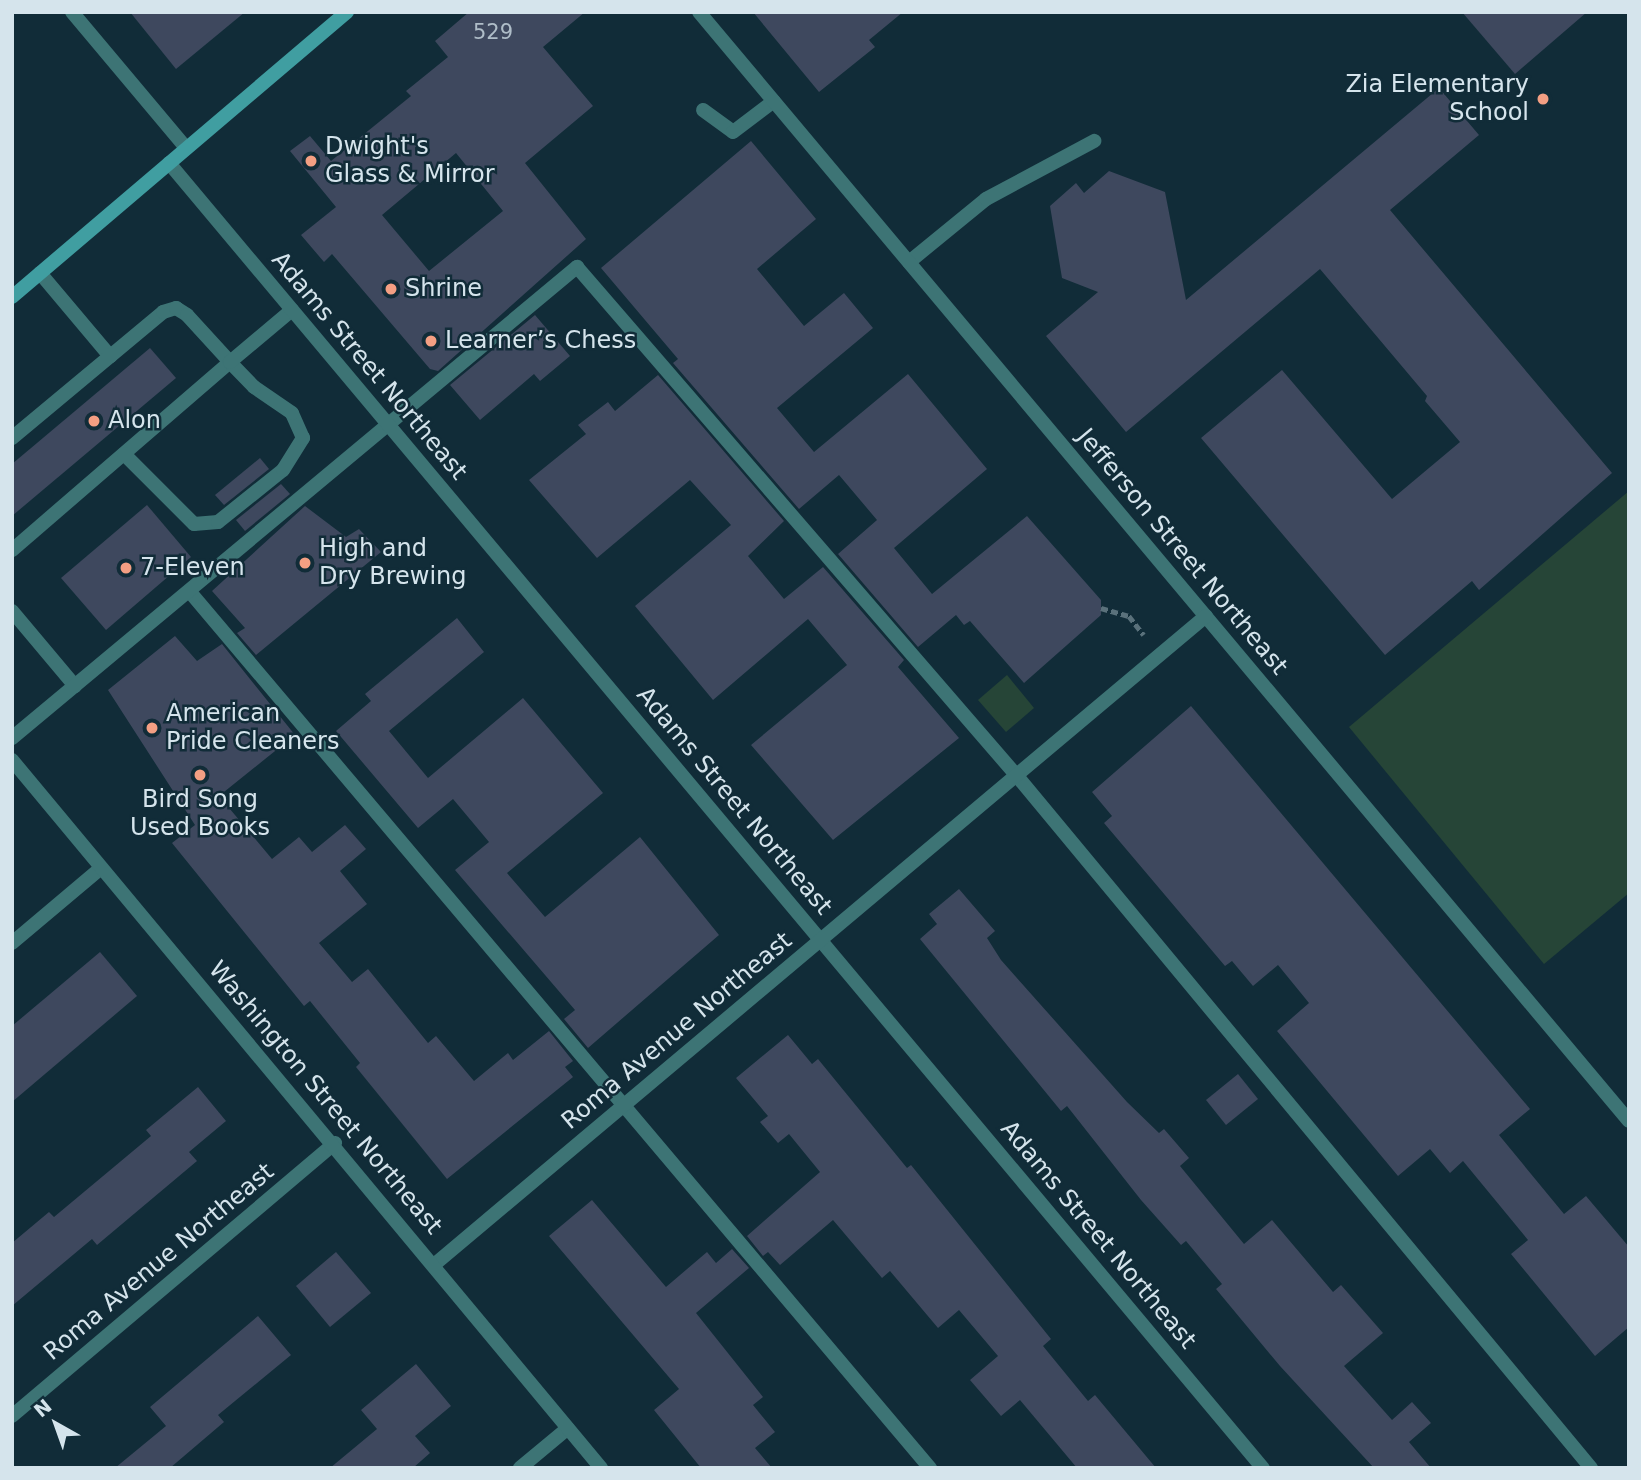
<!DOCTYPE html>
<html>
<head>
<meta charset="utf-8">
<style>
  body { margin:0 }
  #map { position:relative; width:1641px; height:1480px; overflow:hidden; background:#112c38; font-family:"DejaVu Sans",sans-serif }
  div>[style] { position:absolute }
  .green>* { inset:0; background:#264537 }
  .building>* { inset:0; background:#3e485e }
  .path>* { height:4.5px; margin-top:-2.25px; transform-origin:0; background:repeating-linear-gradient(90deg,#5a717b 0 7px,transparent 0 10.5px) }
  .service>* { height:14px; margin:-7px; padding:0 7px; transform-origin:7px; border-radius:7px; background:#3d7475 }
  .minor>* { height:14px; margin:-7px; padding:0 7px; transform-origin:7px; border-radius:7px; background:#3d7475 }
  .tertiary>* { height:14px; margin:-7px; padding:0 7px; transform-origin:7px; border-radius:7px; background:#3d7475 }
  .secondary>* { height:14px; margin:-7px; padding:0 7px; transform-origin:7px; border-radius:7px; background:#409ea1 }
  .dots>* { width:19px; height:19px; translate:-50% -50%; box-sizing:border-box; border:4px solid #112c38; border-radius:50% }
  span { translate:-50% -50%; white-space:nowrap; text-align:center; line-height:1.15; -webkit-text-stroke:5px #112c38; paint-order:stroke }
  .number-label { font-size:21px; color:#afbdc8 }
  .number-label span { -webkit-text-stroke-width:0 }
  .poi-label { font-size:24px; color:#d5e4ec }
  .right { translate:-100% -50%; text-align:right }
  .left { translate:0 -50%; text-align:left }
  .street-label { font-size:24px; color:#d5e4ec }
  .frame { position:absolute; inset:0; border:14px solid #d5e4ec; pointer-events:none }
  .north { position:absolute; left:21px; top:1389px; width:70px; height:70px; -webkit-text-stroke:5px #112c38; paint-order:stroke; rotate:320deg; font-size:19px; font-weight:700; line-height:28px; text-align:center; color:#d5e4ec }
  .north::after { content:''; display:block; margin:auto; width:24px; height:32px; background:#d5e4ec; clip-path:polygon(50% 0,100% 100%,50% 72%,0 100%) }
</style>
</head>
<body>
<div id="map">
  <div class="green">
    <div style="clip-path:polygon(1629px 491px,1629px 893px,1544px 964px,1349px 727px)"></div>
    <div style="clip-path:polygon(1007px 675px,1034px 708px,1006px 732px,978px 700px)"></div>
  </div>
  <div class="building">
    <div style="clip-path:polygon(130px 12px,245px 12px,176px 69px)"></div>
    <div style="clip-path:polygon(evenodd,469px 12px,585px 12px,543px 47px,593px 106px,525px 163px,586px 239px,438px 371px,430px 369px,332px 254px,324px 262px,301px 235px,336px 207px,290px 151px,310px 136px,331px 161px,411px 96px,406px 91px,448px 57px,435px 41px,469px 12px,456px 153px,503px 211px,429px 271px,382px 215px,456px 153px)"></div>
    <div style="clip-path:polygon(753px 12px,903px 12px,869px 40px,875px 47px,819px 92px)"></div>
    <div style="clip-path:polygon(1462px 12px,1587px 12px,1515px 74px)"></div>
    <div style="clip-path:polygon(1439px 88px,1479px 135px,1390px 210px,1612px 473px,1479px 590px,1472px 581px,1385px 655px,1201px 438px,1282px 370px,1392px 499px,1460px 442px,1425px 401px,1427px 396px,1320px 269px,1126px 432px,1046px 336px,1098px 292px,1062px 278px,1050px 206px,1076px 183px,1084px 193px,1109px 171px,1165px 192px,1186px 300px)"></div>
    <div style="clip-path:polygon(751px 141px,816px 219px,757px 269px,804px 326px,844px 293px,873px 328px,777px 408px,814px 452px,908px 374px,987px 469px,894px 548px,932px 594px,1027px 516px,1101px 600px,1101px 615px,1024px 683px,970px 621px,964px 625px,956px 615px,918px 647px,838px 554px,877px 520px,839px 475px,799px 509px,673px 363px,678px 359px,601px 268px)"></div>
    <div style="clip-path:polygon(535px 315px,570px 356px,540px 381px,534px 374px,480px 420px,450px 385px)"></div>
    <div style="clip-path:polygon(150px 348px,176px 378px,12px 516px,12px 464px)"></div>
    <div style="clip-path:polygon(658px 375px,784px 521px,748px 556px,784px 599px,823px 567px,904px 660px,898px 667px,959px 738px,833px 840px,751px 745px,847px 665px,808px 619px,713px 700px,635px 606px,731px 525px,690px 480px,597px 558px,529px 480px,586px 434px,578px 425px,608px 402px,615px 411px)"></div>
    <div style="clip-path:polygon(260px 458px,269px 469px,224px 505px,215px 495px)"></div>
    <div style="clip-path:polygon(281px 484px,290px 494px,245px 531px,236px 520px)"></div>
    <div style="clip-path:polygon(147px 505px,191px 557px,106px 630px,61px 578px)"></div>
    <div style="clip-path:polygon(305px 506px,346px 537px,359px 529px,381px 552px,256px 655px,237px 633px,245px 628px,212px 591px)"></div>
    <div style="clip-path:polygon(457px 618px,484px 652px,389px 731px,428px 778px,523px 698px,603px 793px,507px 873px,545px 917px,640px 837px,719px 935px,588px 1048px,564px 1019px,575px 1010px,455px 870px,489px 842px,453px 799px,418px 828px,336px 731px,371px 701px,365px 694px)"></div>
    <div style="clip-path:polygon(175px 636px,197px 661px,222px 644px,295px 735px,219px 796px,272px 859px,299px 837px,312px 852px,345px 825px,366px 849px,340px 871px,367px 904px,319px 943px,352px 982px,368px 969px,428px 1043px,436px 1036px,474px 1081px,508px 1053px,513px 1060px,549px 1031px,573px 1061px,565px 1067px,573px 1077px,447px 1179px,356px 1067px,360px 1063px,310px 1001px,304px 1006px,172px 843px,195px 825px,108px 690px)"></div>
    <div style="clip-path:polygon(1191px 706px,1530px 1109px,1499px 1135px,1564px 1214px,1586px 1196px,1629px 1247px,1629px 1327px,1595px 1356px,1511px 1254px,1528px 1240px,1463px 1161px,1450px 1173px,1430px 1149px,1398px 1176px,1277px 1031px,1309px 1003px,1278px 965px,1253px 986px,1232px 961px,1225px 966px,1104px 823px,1112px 816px,1092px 792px)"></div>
    <div style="clip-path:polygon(959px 889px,995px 931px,987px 938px,1001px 960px,1127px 1102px,1159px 1133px,1164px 1129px,1189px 1158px,1180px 1166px,1244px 1244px,1272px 1220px,1333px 1292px,1341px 1285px,1383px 1333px,1344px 1366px,1392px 1420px,1412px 1402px,1431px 1423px,1409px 1442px,1431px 1468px,1374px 1468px,1280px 1366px,1216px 1289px,1222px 1284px,1186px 1241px,1181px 1245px,1141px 1200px,1067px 1106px,1061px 1111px,920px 939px,937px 924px,929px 914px)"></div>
    <div style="clip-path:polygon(100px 952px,137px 996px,12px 1102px,12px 1026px)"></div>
    <div style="clip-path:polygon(788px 1035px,812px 1064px,818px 1059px,907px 1168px,911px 1165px,1051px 1339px,1043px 1346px,1088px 1401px,1095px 1395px,1156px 1468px,1077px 1468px,1020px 1400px,1001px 1416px,970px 1380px,998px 1356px,959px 1310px,938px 1328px,890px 1271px,882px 1278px,833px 1220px,780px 1265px,768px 1252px,763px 1256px,747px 1236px,820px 1172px,789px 1134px,778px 1143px,760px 1122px,768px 1116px,736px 1078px)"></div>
    <div style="clip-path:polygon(1238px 1074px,1258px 1099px,1226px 1125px,1206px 1100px)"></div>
    <div style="clip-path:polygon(198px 1087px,226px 1121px,189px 1152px,197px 1161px,97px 1245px,92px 1239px,12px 1306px,12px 1243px,49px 1212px,54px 1217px,151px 1136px,146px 1130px)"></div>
    <div style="clip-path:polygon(592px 1200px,666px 1287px,707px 1252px,716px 1263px,732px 1249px,749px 1268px,696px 1313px,763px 1397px,753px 1405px,775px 1432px,755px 1448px,772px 1468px,701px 1468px,654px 1410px,679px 1389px,549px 1236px)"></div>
    <div style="clip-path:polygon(336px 1252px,371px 1293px,330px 1327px,296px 1286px)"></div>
    <div style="clip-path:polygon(258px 1316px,291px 1355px,218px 1415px,224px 1422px,170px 1468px,115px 1468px,166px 1426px,150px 1407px)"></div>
    <div style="clip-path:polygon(416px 1364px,451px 1406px,415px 1436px,430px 1453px,413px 1468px,330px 1468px,377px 1429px,361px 1410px)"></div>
  </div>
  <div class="path">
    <div style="left:1101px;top:608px;width:29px;rotate:16deg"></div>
    <div style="left:1129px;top:616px;width:24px;rotate:52deg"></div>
  </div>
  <div class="service">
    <div style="left:703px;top:110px;width:37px;rotate:36deg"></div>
    <div style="left:733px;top:132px;width:51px;rotate:-37.1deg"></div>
    <div style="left:909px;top:262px;width:99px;rotate:-39.3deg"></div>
    <div style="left:986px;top:199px;width:123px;rotate:-28.2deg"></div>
    <div style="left:40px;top:273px;width:109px;rotate:49.9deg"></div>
    <div style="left:12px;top:438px;width:197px;rotate:-39.8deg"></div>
    <div style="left:163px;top:312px;width:14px;rotate:-17deg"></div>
    <div style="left:176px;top:308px;width:13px;rotate:32deg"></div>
    <div style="left:187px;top:315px;width:64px;rotate:47.5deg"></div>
    <div style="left:230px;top:362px;width:288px;rotate:139.2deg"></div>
    <div style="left:124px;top:454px;width:99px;rotate:45deg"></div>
    <div style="left:194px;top:524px;width:24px;rotate:-5deg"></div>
    <div style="left:218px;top:522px;width:83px;rotate:-38.7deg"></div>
    <div style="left:283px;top:470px;width:38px;rotate:-58deg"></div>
    <div style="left:303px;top:438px;width:27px;rotate:-114deg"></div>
    <div style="left:292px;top:413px;width:46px;rotate:-145.6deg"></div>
    <div style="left:254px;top:387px;width:35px;rotate:-134deg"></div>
    <div style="left:230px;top:362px;width:81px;rotate:-40deg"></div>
    <div style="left:190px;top:592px;width:1147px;rotate:49.81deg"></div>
    <div style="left:12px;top:611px;width:98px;rotate:50deg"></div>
    <div style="left:12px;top:738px;width:736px;rotate:-39.82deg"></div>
    <div style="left:577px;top:267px;width:673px;rotate:49.16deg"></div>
    <div style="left:1017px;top:776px;width:899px;rotate:50.32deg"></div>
  </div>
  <div class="minor">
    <div style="left:72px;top:12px;width:177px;rotate:50deg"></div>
    <div style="left:699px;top:12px;width:1447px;rotate:50.02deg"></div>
    <div style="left:169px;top:163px;width:1703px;rotate:50.03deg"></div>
    <div style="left:12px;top:943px;width:115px;rotate:-40.1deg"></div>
    <div style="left:435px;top:1264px;width:1007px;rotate:-40.05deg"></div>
    <div style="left:12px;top:1416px;width:423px;rotate:-40.2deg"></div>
    <div style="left:520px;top:1468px;width:62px;rotate:-39.8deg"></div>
  </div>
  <div class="tertiary">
    <div style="left:12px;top:760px;width:921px;rotate:50.24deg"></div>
  </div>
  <div class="secondary">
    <div style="left:12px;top:297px;width:440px;rotate:-40.4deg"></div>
  </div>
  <div class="dots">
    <div style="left:1543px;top:99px;background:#f39f83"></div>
    <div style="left:311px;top:161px;background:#f39f83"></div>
    <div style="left:391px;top:289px;background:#f39f83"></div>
    <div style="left:431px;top:341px;background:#f39f83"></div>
    <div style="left:94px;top:421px;background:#f39f83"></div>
    <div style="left:305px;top:563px;background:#f39f83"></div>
    <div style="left:126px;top:568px;background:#f39f83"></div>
    <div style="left:152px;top:728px;background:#f39f83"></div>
    <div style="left:200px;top:775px;background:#f39f83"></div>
  </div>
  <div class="number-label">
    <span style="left:493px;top:32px">529</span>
  </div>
  <div class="poi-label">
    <span class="right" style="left:1529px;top:99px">Zia Elementary<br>School</span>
    <span class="left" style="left:325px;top:161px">Dwight's<br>Glass &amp; Mirror</span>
    <span class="left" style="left:405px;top:289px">Shrine</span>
    <span class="left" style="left:445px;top:341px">Learner’s Chess</span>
    <span class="left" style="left:108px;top:421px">Alon</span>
    <span class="left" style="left:319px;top:563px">High and<br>Dry Brewing</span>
    <span class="left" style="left:140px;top:568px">7-Eleven</span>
    <span class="left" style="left:166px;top:728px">American<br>Pride Cleaners</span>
    <span style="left:200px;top:814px">Bird Song<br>Used Books</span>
  </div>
  <div class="street-label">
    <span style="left:369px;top:366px;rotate:50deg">Adams Street Northeast</span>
    <span style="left:1182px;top:552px;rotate:50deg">Jefferson Street Northeast</span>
    <span style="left:734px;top:801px;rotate:50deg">Adams Street Northeast</span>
    <span style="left:677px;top:1031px;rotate:-40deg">Roma Avenue Northeast</span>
    <span style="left:325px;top:1098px;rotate:50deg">Washington Street Northeast</span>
    <span style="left:1098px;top:1235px;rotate:50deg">Adams Street Northeast</span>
    <span style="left:159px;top:1262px;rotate:-40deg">Roma Avenue Northeast</span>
  </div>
  <div class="frame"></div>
  <div class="north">N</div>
</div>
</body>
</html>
